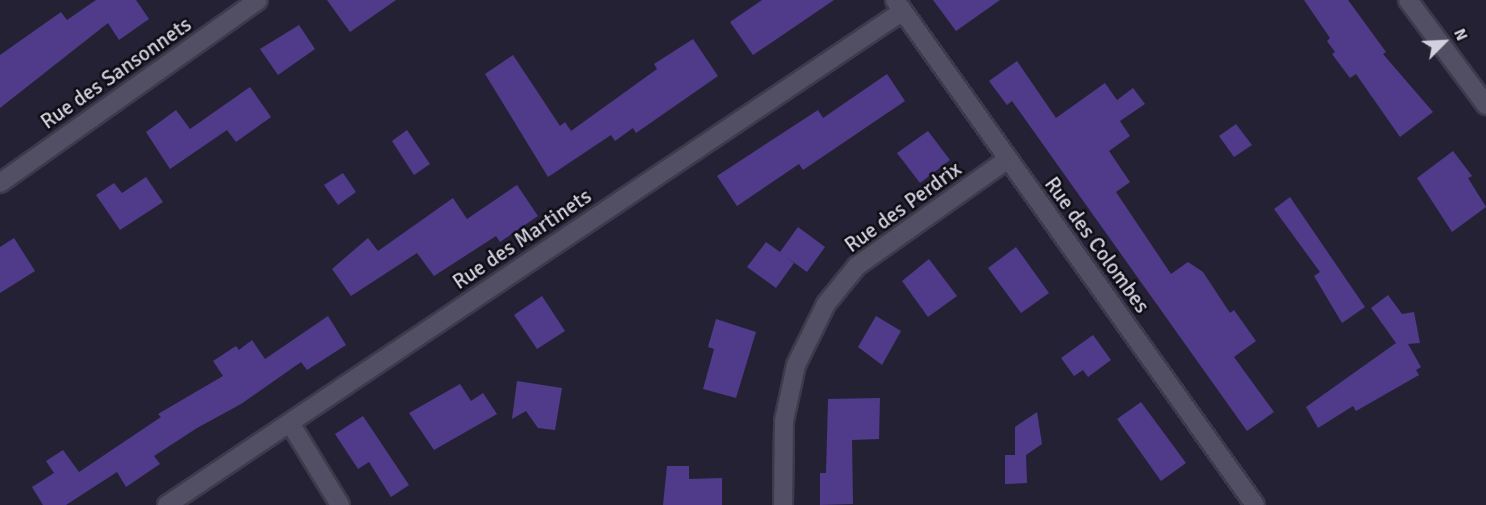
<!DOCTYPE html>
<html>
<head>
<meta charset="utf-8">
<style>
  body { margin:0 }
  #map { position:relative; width:1486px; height:505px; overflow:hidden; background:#252135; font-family:Signika,sans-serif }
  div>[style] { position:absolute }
  .building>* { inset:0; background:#4f3b8a }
  .roads { filter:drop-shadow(2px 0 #3d3b4b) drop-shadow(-2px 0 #3d3b4b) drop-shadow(0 2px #3d3b4b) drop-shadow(0 -2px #3d3b4b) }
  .minor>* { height:18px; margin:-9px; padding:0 9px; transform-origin:9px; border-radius:9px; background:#524f64 }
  span { translate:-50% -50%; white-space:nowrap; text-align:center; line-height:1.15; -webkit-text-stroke:5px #0e0c15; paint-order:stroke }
  .street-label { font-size:21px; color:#d2d1de }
  .north { position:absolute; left:1414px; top:12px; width:60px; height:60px; -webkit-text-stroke:4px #0e0c15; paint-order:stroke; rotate:66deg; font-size:16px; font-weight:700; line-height:24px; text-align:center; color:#d2d1de }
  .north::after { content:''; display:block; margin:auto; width:21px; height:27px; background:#d2d1de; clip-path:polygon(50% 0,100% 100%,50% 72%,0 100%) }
</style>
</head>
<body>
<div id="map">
  <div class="building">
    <div style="clip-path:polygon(96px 0,136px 0,149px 19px,119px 40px,108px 23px,0 108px,0 55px,61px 12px,67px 20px)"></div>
    <div style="clip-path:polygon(327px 0,396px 0,350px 32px)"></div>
    <div style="clip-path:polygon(762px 0,834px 0,753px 55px,730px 22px)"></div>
    <div style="clip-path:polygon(933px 0,1000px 0,956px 31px)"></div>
    <div style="clip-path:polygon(1304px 0,1348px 0,1386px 52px,1383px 54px,1433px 112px,1400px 137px,1356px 74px,1350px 78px,1332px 54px,1335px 52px,1327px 41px,1330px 38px)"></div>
    <div style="clip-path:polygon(299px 25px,315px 49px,278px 75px,260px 49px)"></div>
    <div style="clip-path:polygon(693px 39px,718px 76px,636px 133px,633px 128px,615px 141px,611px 135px,548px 177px,485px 74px,513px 55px,560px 126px,565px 122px,571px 131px,657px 69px,654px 64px)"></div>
    <div style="clip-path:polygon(1017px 61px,1056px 118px,1105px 83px,1117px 100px,1133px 88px,1145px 104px,1120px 121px,1130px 136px,1109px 151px,1130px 182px,1116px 192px,1171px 274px,1188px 262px,1203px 272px,1230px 313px,1234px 310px,1256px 341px,1234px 357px,1274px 412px,1247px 431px,1012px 101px,1007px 105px,989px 81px)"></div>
    <div style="clip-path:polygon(887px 74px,905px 101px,803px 170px,799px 164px,737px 206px,717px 176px,818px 110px,823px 118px)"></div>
    <div style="clip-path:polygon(250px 87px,271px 117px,236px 142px,227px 130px,170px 169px,146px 132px,176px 110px,190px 129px)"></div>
    <div style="clip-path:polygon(1236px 124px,1252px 145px,1234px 157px,1219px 136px)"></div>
    <div style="clip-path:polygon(407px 130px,430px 164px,414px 175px,392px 141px)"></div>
    <div style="clip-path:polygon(928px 131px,950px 160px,920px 183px,897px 153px)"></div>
    <div style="clip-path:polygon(1453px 151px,1472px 176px,1468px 178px,1486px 207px,1452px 232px,1417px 178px)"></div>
    <div style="clip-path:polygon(343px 173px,356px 192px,338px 205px,324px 185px)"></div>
    <div style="clip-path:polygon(146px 177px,163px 202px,120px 230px,96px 195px,114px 183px,122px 193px)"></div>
    <div style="clip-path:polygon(517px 185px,538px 216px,500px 242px,496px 236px,434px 276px,417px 253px,351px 296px,332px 269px,368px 238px,378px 251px,453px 198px,467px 219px)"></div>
    <div style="clip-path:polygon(1290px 197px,1365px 307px,1342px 323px,1314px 276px,1320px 272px,1274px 209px)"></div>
    <div style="clip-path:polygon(798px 227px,825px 247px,807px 272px,785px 256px,794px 263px,776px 288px,747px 267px,766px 242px,780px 252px)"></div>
    <div style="clip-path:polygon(14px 238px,35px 271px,0 293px,0 247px)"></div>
    <div style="clip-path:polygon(1016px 247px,1049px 293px,1021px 313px,988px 268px)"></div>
    <div style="clip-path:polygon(929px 259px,957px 296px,928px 317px,902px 281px)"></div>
    <div style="clip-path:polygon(1388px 295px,1402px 314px,1414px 312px,1420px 343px,1408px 344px,1421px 367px,1416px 370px,1419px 375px,1356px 411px,1353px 406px,1318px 428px,1306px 407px,1396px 343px,1371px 308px)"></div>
    <div style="clip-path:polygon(542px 296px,565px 331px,537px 349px,514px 315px)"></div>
    <div style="clip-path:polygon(328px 316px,346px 345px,307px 370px,301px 362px,241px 404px,197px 428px,154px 456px,160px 464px,126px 487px,117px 472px,66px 505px,43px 505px,32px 487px,54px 473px,46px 461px,63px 450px,79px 472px,161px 417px,158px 414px,223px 376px,213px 361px,236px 346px,239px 350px,252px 340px,265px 359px)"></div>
    <div style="clip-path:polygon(876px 316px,901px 331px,882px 365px,858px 347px)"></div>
    <div style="clip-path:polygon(716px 319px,756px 332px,736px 398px,703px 389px,714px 349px,708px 347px)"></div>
    <div style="clip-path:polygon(1093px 335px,1111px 360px,1088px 377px,1083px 370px,1074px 376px,1061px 358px)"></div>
    <div style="clip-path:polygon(517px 381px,562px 388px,555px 430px,538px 428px,526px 411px,512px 419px)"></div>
    <div style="clip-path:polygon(460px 384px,471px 401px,483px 393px,497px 414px,434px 450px,409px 413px)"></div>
    <div style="clip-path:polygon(880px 398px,879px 439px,852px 440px,853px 504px,820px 505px,820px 473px,826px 473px,828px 399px)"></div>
    <div style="clip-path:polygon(1141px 402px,1186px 463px,1161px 481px,1117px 419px)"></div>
    <div style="clip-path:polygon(1037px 412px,1042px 444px,1026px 455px,1027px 483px,1005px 484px,1005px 455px,1015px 455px,1015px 427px)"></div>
    <div style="clip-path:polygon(363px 416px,409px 485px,391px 497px,369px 462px,358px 469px,335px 434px)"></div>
    <div style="clip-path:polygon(667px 466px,689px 466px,689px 479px,722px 478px,722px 505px,663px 505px)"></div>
  </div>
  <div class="roads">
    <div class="minor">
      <div style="left:895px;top:0;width:620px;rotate:54.52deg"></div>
      <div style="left:1408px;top:0;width:131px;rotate:53.4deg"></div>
      <div style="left:0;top:183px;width:316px;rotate:-35.3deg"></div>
      <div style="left:290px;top:423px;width:96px;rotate:58.6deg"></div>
      <div style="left:167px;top:505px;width:886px;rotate:-33.87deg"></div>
      <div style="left:783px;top:505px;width:84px;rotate:-89.3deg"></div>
      <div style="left:784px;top:421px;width:57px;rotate:-77.9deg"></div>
      <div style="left:796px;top:365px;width:68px;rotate:-63.8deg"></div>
      <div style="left:826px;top:304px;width:49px;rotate:-50.8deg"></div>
      <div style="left:857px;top:266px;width:185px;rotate:-35.3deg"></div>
    </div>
  </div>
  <div class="street-label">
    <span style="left:116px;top:73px;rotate:-35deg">Rue des Sansonnets</span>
    <span style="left:903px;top:207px;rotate:-36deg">Rue des Perdrix</span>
    <span style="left:522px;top:239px;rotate:-34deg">Rue des Martinets</span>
    <span style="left:1097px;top:245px;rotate:54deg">Rue des Colombes</span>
  </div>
  <div class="north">N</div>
</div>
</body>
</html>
